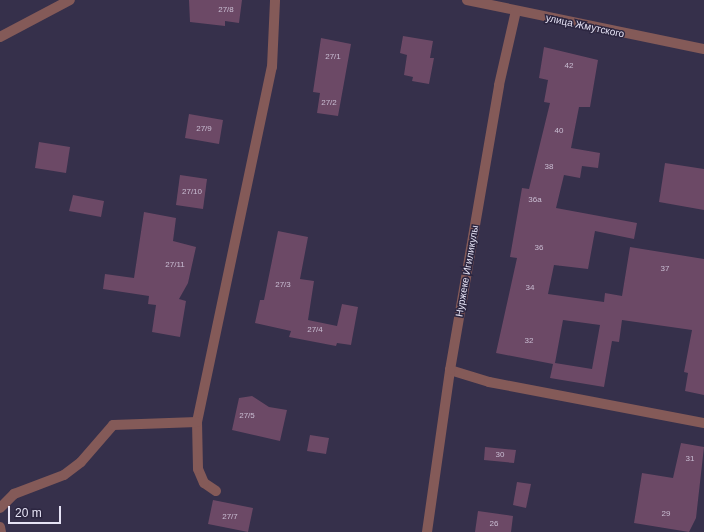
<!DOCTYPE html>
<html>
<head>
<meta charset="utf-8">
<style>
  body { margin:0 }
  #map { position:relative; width:704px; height:532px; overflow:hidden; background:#36304b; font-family:Arial,sans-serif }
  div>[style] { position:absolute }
  .building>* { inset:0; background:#6c4966 }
  .minor>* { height:10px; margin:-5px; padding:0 5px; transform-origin:5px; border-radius:5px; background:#845a58 }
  span { translate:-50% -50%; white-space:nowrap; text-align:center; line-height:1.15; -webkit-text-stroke:3px #2c2640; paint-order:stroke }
  .number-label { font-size:8px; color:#c8bcd1 }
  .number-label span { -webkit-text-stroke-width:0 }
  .street-label { font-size:10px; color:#e6e3f5 }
  .scale { position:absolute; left:8px; top:506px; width:53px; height:18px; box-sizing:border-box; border:2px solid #e6e3f5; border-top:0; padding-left:5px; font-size:12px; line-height:14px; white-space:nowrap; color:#e6e3f5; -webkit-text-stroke:3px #2c2640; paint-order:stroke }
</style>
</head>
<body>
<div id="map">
  <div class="building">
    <div style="clip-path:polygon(189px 0,242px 0,239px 23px,225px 21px,225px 26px,190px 22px)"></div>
    <div style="clip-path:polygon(403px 36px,433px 41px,430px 58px,434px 58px,429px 84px,412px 81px,413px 77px,404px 75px,407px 55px,400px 53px)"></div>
    <div style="clip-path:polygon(321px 38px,351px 44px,338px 116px,317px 113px,320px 93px,313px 92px)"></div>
    <div style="clip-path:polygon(evenodd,544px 47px,598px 60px,590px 107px,579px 107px,571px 148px,600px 153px,598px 168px,582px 166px,580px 178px,564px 175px,556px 208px,637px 223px,634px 239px,595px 231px,588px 269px,554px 265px,548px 294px,604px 302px,605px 293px,622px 296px,630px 247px,704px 259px,704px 395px,685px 391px,688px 373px,684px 372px,692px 330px,622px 320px,619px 342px,612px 341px,604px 387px,550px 378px,553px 364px,496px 353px,517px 258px,510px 257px,522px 188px,529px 189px,550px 103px,544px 102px,548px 80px,539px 78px,544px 47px,563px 320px,600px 325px,592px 369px,555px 363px,563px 320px)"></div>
    <div style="clip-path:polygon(189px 114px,223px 120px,219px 144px,185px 138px)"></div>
    <div style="clip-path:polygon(39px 142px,70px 147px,66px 173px,35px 168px)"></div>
    <div style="clip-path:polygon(665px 163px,704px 169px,704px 210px,659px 202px)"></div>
    <div style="clip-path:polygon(180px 175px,207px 179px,203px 209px,176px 205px)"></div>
    <div style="clip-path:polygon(73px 195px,104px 201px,101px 217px,69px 211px)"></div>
    <div style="clip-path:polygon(144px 212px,176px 218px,173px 241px,196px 247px,188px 283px,179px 299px,186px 301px,180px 337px,152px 332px,156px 305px,148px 304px,149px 296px,103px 289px,105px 274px,134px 278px)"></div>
    <div style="clip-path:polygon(278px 231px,308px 237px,300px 279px,314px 281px,308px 320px,337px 326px,342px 304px,358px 307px,351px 345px,337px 343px,336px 346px,289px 337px,291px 331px,255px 323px,260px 300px,264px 300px)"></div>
    <div style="clip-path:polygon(252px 396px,269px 407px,287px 410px,280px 441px,232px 430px,239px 398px)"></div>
    <div style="clip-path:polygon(310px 435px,329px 438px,326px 454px,307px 451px)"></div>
    <div style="clip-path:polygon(681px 443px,704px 447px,696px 518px,689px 532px,634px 523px,642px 473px,673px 478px)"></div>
    <div style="clip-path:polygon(485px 447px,516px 450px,514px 463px,484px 460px)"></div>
    <div style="clip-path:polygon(517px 482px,531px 484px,526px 508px,513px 505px)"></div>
    <div style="clip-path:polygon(213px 500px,253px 508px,248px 532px,208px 524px)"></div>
    <div style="clip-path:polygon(478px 511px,513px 516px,511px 532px,475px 532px)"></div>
  </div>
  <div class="minor">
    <div style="left:467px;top:0;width:242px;rotate:11.7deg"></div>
    <div style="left:0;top:37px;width:79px;rotate:-27.9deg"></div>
    <div style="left:450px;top:370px;width:41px;rotate:17.1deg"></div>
    <div style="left:489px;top:382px;width:219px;rotate:10.8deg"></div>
    <div style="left:216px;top:491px;width:14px;rotate:-146deg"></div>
    <div style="left:204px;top:483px;width:15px;rotate:-113deg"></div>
    <div style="left:198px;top:469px;width:47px;rotate:-91.2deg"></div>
    <div style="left:197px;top:422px;width:363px;rotate:-78.1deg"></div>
    <div style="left:272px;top:67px;width:67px;rotate:-87.4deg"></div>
    <div style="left:0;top:508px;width:20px;rotate:-45deg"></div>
    <div style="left:14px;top:494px;width:53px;rotate:-20.8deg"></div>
    <div style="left:64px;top:475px;width:21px;rotate:-37deg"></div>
    <div style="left:81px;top:462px;width:49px;rotate:-49.1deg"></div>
    <div style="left:113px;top:425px;width:84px;rotate:-2deg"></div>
    <div style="left:0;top:527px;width:5px;rotate:79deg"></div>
    <div style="left:427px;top:532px;width:164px;rotate:-81.9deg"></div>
    <div style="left:450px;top:370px;width:289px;rotate:-80.2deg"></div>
    <div style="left:499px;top:85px;width:76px;rotate:-77.1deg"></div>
  </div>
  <div class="number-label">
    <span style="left:226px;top:10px">27/8</span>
    <span style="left:333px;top:57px">27/1</span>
    <span style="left:569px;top:66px">42</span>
    <span style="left:329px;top:103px">27/2</span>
    <span style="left:204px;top:129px">27/9</span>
    <span style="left:559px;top:131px">40</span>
    <span style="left:549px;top:167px">38</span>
    <span style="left:192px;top:192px">27/10</span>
    <span style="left:535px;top:200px">36а</span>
    <span style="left:539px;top:248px">36</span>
    <span style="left:175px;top:265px">27/11</span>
    <span style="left:665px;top:269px">37</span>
    <span style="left:283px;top:285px">27/3</span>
    <span style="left:530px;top:288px">34</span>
    <span style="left:315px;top:330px">27/4</span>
    <span style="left:529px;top:341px">32</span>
    <span style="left:247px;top:416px">27/5</span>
    <span style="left:500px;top:455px">30</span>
    <span style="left:690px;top:459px">31</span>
    <span style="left:666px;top:514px">29</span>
    <span style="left:230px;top:517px">27/7</span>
    <span style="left:494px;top:524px">26</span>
  </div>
  <div class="street-label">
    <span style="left:585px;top:26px;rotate:12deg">улица Жмутского</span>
    <span style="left:467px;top:271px;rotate:-80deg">Нуржеке Игиликулы</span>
  </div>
  <div class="scale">20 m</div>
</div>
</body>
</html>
